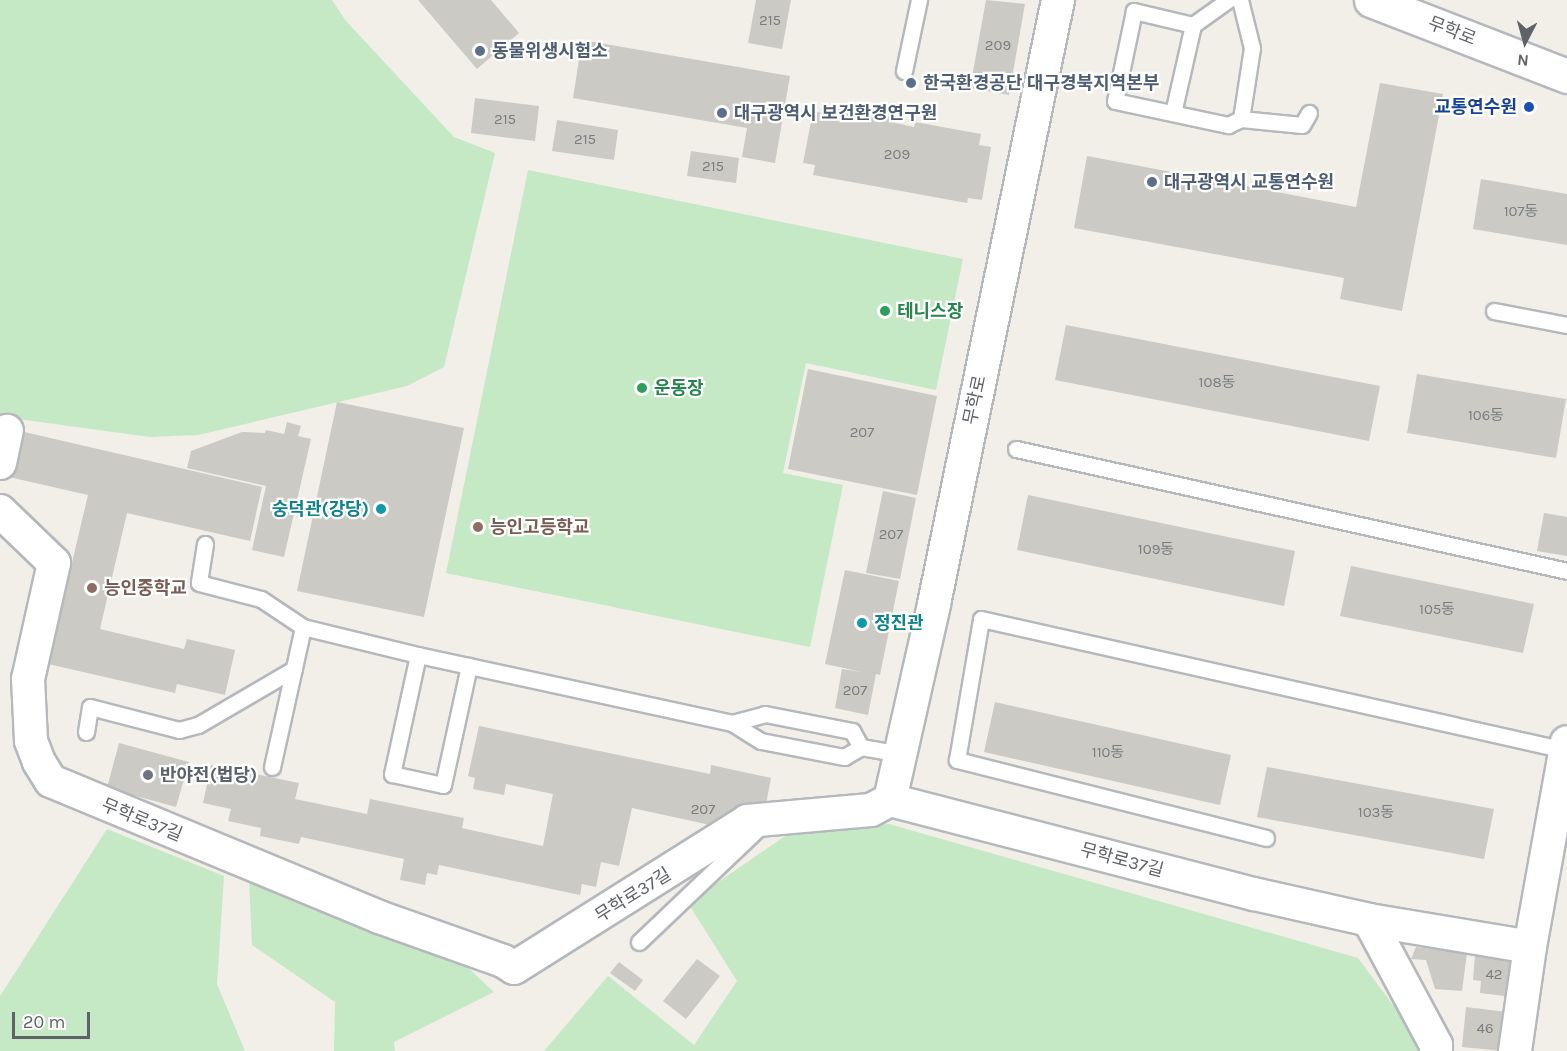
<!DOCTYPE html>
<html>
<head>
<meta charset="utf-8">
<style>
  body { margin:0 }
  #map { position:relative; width:1567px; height:1051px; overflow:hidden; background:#f1efe8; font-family:Karla,"Noto Sans KR",sans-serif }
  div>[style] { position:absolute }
  .green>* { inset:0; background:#c5e8c5 }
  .building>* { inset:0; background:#cccac5 }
  .roads { filter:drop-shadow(2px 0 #b5b8bc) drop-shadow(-2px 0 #b5b8bc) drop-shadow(0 2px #b5b8bc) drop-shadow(0 -2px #b5b8bc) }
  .service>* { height:15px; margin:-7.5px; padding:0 7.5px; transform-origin:7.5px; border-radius:7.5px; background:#fff }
  .minor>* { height:32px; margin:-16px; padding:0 16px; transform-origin:16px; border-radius:16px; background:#fff }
  .secondary>* { height:33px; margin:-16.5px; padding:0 16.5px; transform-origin:16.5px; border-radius:16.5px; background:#fff }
  .dots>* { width:16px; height:16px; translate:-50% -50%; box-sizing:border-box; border:3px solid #fff; border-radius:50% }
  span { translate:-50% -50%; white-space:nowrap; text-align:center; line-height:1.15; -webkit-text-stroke:4.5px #fff; paint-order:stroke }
  .number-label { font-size:15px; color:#7a7d7f }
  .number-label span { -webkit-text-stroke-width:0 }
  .street-label { font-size:18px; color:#5f6368 }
  .service-label { font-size:18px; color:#4e5e75; font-weight:700 }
  .left { translate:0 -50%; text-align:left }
  .transit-label { font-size:18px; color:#164399; font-weight:700 }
  .right { translate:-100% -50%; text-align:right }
  .leisure-label { font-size:18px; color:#27864d; font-weight:700 }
  .culture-label { font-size:18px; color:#0d838f; font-weight:700 }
  .education-label { font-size:18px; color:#785e54; font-weight:700 }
  .worship-label { font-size:18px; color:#5b616d; font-weight:700 }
  .north { position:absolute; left:1495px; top:12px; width:60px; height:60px; -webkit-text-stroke:4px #fff; paint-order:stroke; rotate:186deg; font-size:16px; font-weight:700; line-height:24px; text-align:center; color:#5f6368 }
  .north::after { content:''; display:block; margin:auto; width:21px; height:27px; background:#5f6368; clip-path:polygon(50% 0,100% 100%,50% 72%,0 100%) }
  .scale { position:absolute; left:12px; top:1012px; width:78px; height:27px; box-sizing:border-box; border:3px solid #5f6368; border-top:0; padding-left:8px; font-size:18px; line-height:21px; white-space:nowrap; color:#5f6368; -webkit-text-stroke:4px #fff; paint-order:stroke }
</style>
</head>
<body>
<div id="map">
  <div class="green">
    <div style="clip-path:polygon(0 0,332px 0,346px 21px,454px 137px,495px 153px,444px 367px,407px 386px,198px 435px,150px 437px,18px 419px,0 476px)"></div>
    <div style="clip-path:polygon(528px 170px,963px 259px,936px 390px,806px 363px,783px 473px,843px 485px,810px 647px,446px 573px)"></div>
    <div style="clip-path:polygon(889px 824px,1358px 958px,1421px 1043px,1420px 1051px,544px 1051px,608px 976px,694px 1045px,737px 981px,688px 903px,788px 834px)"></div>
    <div style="clip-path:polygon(107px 829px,224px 876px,217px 984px,245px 1051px,0 1051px,0 996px)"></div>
    <div style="clip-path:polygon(249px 878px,448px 949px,494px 992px,394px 1042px,395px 1051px,334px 1051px,335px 1002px,252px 945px)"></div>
  </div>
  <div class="building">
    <div style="clip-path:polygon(418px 0,491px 0,519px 33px,477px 69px)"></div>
    <div style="clip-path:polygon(756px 0,791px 0,782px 49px,748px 43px)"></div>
    <div style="clip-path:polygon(986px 0,1025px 4px,1009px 95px,970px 88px)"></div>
    <div style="clip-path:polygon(582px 40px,790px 76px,775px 163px,742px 157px,747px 128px,573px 98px)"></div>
    <div style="clip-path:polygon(1380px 83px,1443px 94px,1402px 311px,1340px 299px,1344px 278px,1074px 228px,1087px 156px,1356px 207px)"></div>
    <div style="clip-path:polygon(475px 98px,539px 106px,535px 141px,471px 133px)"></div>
    <div style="clip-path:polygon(828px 106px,892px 117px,891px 122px,914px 127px,915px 122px,981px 134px,979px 145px,991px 147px,982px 200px,968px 198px,967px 203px,813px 175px,815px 165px,803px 163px,813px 111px,826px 114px)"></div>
    <div style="clip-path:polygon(557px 120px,618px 130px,614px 160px,552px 151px)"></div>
    <div style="clip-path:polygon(691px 151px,739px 158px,736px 183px,687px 176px)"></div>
    <div style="clip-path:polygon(1481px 179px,1567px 194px,1567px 245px,1473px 229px)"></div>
    <div style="clip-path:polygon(1066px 325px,1380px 386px,1369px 441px,1055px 380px)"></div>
    <div style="clip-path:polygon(808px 369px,937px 396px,917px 495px,788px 469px)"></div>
    <div style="clip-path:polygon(1417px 374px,1566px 399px,1556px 458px,1407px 433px)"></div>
    <div style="clip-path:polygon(337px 402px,464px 428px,424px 617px,297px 591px)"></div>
    <div style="clip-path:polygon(287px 422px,301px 426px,298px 436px,311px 439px,284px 557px,252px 550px,266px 486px,187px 468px,191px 451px,242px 432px,265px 433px,266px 430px,284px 434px)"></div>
    <div style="clip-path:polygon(20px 431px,262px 487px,250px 541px,127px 513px,100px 629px,184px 649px,187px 639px,235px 650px,225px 695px,177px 684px,175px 693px,48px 664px,88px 495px,9px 477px)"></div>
    <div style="clip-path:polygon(883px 491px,916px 498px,900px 579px,866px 573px)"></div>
    <div style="clip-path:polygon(1028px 495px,1295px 551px,1284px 606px,1017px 550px)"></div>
    <div style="clip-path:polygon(1544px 513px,1567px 517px,1567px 556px,1537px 551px)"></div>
    <div style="clip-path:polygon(1351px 566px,1534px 604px,1523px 653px,1340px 616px)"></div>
    <div style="clip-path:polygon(845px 570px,899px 581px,880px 675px,876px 674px,868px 715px,835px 708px,842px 669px,862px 672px,825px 664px)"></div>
    <div style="clip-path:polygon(995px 702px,1231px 755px,1220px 805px,984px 752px)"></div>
    <div style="clip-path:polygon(479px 726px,710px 774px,711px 765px,771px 778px,764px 815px,724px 828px,632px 808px,619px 866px,601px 862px,596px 887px,582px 884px,580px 895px,439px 865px,437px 875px,427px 873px,425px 885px,400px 880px,404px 859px,301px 837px,299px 844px,260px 836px,261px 828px,228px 821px,231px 809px,203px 803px,211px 765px,299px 783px,295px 799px,367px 814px,370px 799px,464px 818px,462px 828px,543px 846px,553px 794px,506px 784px,504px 795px,473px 789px,475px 778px,468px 776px)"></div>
    <div style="clip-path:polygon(119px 743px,189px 762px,176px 807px,107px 788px)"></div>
    <div style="clip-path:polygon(1267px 767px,1494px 809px,1484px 859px,1257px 817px)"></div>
    <div style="clip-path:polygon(1416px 947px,1467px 953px,1462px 991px,1435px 989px,1426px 960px,1411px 959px)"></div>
    <div style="clip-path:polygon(1475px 956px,1510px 961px,1516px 970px,1513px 997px,1480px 993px,1481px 981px,1473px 980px)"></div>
    <div style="clip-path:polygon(697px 959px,720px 976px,686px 1019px,663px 1001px)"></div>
    <div style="clip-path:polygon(619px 962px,643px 980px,635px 991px,610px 973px)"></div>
    <div style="clip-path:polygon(1466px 1007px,1507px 1012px,1503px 1051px,1462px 1047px)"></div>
  </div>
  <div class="roads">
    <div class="service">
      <div style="left:1228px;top:0;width:43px;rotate:144.5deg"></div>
      <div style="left:1193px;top:25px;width:61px;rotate:-166.7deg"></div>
      <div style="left:1134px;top:11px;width:92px;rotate:101.9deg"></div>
      <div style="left:1115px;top:101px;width:116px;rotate:12deg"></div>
      <div style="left:1228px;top:125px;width:14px;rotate:-25deg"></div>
      <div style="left:1241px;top:119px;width:72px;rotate:-81.2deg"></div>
      <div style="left:1252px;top:48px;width:49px;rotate:-104deg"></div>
      <div style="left:904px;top:71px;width:73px;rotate:-78.1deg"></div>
      <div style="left:1173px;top:113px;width:90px;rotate:-77.2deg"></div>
      <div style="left:1241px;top:119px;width:61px;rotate:5.6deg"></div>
      <div style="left:1302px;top:125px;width:14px;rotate:-60deg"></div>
      <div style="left:1494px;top:311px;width:74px;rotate:10.9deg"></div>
      <div style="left:1016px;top:449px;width:564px;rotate:12.48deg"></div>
      <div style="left:205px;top:544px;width:39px;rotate:99deg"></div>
      <div style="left:199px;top:583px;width:64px;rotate:14.5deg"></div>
      <div style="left:261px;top:599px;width:50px;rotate:33.7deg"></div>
      <div style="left:303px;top:627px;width:118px;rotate:13.7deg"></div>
      <div style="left:418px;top:655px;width:321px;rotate:12.2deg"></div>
      <div style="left:732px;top:723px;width:34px;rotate:32deg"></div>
      <div style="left:761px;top:741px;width:85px;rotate:10.9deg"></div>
      <div style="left:844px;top:757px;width:20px;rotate:-30deg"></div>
      <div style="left:861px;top:747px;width:41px;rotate:9.9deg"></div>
      <div style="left:418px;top:655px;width:122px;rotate:102.3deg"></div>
      <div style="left:392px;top:774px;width:52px;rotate:12.2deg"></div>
      <div style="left:443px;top:785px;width:122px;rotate:-77.7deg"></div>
      <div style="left:732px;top:723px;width:34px;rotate:-15deg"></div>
      <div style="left:765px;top:714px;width:89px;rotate:11.1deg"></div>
      <div style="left:852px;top:731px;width:18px;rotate:61deg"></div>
      <div style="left:86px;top:732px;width:25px;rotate:-81deg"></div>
      <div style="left:90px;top:707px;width:92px;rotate:14.5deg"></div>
      <div style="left:179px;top:730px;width:20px;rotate:-15deg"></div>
      <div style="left:198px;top:725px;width:111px;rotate:-30.3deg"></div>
      <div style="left:272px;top:767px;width:143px;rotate:-77.5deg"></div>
      <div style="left:1266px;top:838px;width:319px;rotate:-165.8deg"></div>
      <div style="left:957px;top:760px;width:143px;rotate:-80.3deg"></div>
      <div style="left:981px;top:619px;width:599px;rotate:12.64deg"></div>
      <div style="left:639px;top:942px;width:170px;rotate:-43.6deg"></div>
    </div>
    <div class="minor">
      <div style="left:0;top:463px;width:33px;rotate:-78deg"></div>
      <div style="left:0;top:511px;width:75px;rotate:43.9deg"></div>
      <div style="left:54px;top:563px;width:119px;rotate:102.6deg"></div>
      <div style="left:28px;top:679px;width:62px;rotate:87.2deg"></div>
      <div style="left:31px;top:741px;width:22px;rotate:69deg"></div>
      <div style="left:39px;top:762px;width:22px;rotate:58deg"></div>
      <div style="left:51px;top:781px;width:355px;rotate:22.5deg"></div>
      <div style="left:379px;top:917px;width:132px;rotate:19.5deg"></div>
      <div style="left:503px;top:961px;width:13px;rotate:32deg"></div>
      <div style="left:514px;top:968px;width:275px;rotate:-32.2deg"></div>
      <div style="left:747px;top:821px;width:124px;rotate:-5.1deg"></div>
      <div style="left:871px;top:810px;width:21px;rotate:-28deg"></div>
      <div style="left:890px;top:800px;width:376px;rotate:14.5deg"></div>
      <div style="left:1254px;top:894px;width:118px;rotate:12.7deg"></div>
      <div style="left:1369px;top:920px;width:163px;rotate:9.5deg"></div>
      <div style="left:890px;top:800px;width:201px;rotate:-77.3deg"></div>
      <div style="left:934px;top:604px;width:617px;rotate:-78.4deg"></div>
      <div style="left:1369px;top:920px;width:142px;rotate:61.8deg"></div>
      <div style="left:1436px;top:1045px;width:6px;rotate:90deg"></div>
      <div style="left:1515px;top:1051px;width:105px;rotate:-81.8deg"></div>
      <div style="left:1530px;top:947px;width:208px;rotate:-79.8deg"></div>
    </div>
    <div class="secondary">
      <div style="left:1371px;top:0;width:210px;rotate:21.2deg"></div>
    </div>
  </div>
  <div class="dots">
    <div style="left:480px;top:51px;background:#5c6f8a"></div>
    <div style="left:911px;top:83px;background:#5c6f8a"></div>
    <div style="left:1529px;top:107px;background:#1a4fb4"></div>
    <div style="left:722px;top:113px;background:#5c6f8a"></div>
    <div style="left:1152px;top:182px;background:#5c6f8a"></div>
    <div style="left:885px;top:311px;background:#2e9e5b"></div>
    <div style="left:642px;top:388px;background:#2e9e5b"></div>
    <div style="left:381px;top:509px;background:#0f9aa8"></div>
    <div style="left:478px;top:527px;background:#8d6e63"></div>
    <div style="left:92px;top:588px;background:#8d6e63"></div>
    <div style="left:862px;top:623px;background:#0f9aa8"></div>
    <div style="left:148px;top:775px;background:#6b7280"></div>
  </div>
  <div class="number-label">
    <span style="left:770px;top:21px">215</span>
    <span style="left:998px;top:46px">209</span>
    <span style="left:505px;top:120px">215</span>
    <span style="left:585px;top:140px">215</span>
    <span style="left:897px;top:155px">209</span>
    <span style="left:713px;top:167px">215</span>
    <span style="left:1521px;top:212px">107동</span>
    <span style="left:1217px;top:383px">108동</span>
    <span style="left:1486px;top:416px">106동</span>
    <span style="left:862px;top:433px">207</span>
    <span style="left:891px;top:535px">207</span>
    <span style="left:1156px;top:550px">109동</span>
    <span style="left:1437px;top:610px">105동</span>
    <span style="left:855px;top:691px">207</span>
    <span style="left:1108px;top:753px">110동</span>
    <span style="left:703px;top:810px">207</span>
    <span style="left:1376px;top:813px">103동</span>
    <span style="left:1494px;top:975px">42</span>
    <span style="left:1485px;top:1029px">46</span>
  </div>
  <div class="street-label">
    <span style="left:1452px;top:31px;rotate:21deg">무학로</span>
    <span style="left:975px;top:400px;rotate:-78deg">무학로</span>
    <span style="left:142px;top:820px;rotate:22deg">무학로37길</span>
    <span style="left:1122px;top:860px;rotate:15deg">무학로37길</span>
    <span style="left:633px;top:895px;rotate:-32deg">무학로37길</span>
  </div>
  <div class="service-label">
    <span class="left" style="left:492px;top:51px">동물위생시험소</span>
    <span class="left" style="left:923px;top:83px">한국환경공단 대구경북지역본부</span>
    <span class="left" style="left:734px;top:113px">대구광역시 보건환경연구원</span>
    <span class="left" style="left:1164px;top:182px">대구광역시 교통연수원</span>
  </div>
  <div class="transit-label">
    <span class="right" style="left:1517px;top:107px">교통연수원</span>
  </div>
  <div class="leisure-label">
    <span class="left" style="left:897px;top:311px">테니스장</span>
    <span class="left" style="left:654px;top:388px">운동장</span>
  </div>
  <div class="culture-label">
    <span class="right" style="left:369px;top:509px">숭덕관(강당)</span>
    <span class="left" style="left:874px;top:623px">정진관</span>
  </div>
  <div class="education-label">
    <span class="left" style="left:490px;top:527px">능인고등학교</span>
    <span class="left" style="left:104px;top:588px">능인중학교</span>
  </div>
  <div class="worship-label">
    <span class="left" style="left:160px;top:775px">반야전(법당)</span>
  </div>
  <div class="north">N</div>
  <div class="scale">20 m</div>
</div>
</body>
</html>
